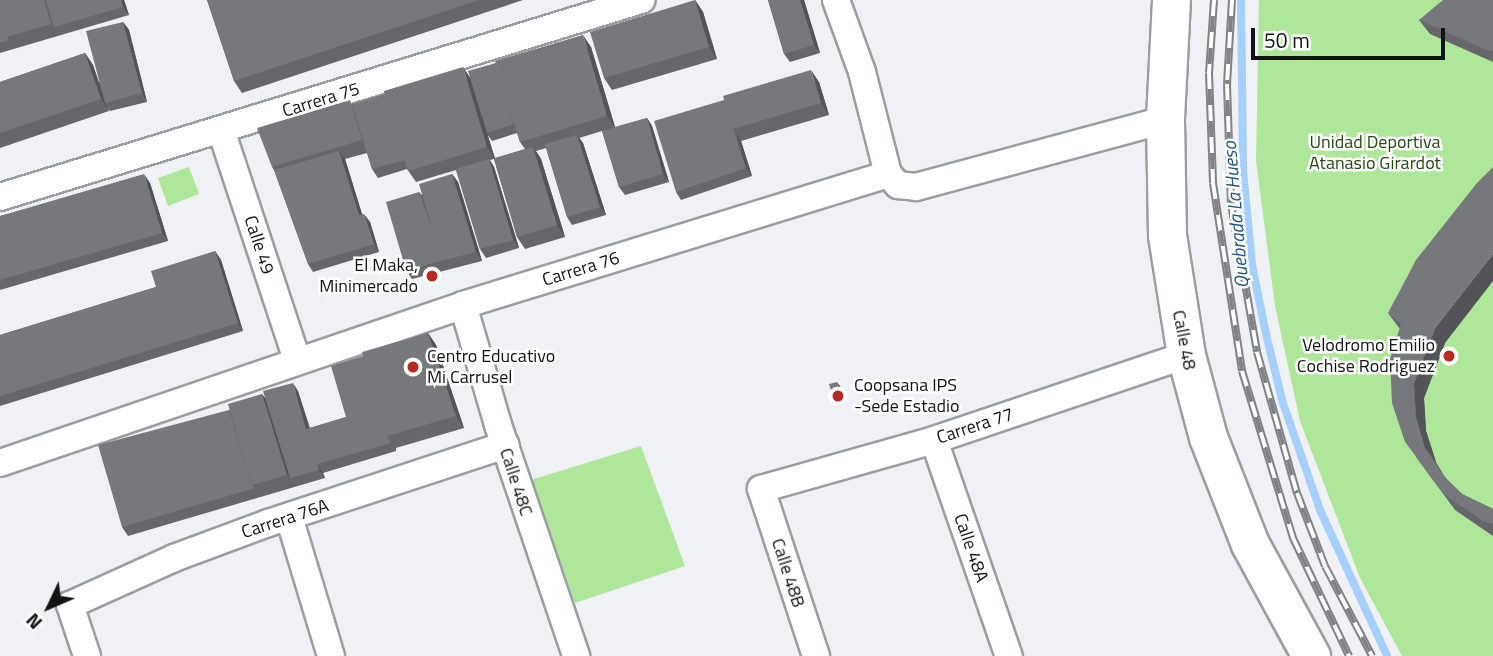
<!DOCTYPE html>
<html>
<head>
<meta charset="utf-8">
<style>
  body { margin:0 }
  #map { position:relative; width:1493px; height:656px; overflow:hidden; background:#eff1f5; font-family:"Titillium Web",sans-serif }
  div>[style] { position:absolute }
  .green>* { inset:0; background:#aee79a }
  .stream>* { height:8px; margin:-4px; padding:0 4px; transform-origin:4px; border-radius:4px; background:#a4d0fb }
  .roads { filter:drop-shadow(2px 0 #9b9da0) drop-shadow(-2px 0 #9b9da0) drop-shadow(0 2px #9b9da0) drop-shadow(0 -2px #9b9da0) }
  .minor>* { height:26px; margin:-13px; padding:0 13px; transform-origin:13px; border-radius:13px; background:#fff }
  .secondary>* { height:37px; margin:-18.5px; padding:0 18.5px; transform-origin:18.5px; border-radius:18.5px; background:#fff }
  .rail>* { height:8px; margin-top:-4px; transform-origin:0; background:repeating-linear-gradient(90deg,#fff 0 16px,#818285 0 32px); box-sizing:border-box; border-block:2px solid #818285 }
  .wall>* { inset:0; background:#66676b }
  .shaded-wall>* { inset:0; background:#535457 }
  .building>* { inset:0; background:#77787c }
  .dots>* { width:19px; height:19px; translate:-50% -50%; box-sizing:border-box; border:4px solid #fff; border-radius:50% }
  span { translate:-50% -50%; white-space:nowrap; text-align:center; line-height:1.15; -webkit-text-stroke:5px #fff; paint-order:stroke }
  .street-label { font-size:18px; color:#121314 }
  .park-label { font-size:18px; color:#224911 }
  .poi-label { font-size:18px; color:#121314 }
  .right { translate:-100% -50%; text-align:right }
  .left { translate:0 -50%; text-align:left }
  .water-label { font-size:19px; color:#1e5482; font-style:italic }
  .north { position:absolute; left:14px; top:572px; width:70px; height:70px; -webkit-text-stroke:5px #fff; paint-order:stroke; rotate:226deg; font-size:19px; font-weight:700; line-height:28px; text-align:center; color:#121314 }
  .north::after { content:''; display:block; margin:auto; width:24px; height:32px; background:#121314; clip-path:polygon(50% 0,100% 100%,50% 72%,0 100%) }
  .scale { position:absolute; left:1251px; top:28px; width:194px; height:32px; box-sizing:border-box; border:4px solid #121314; border-top:0; padding-left:9px; font-size:21px; line-height:24px; white-space:nowrap; color:#121314; -webkit-text-stroke:5px #fff; paint-order:stroke }
</style>
</head>
<body>
<div id="map">
  <div class="green">
    <div style="clip-path:polygon(1259px 0,1493px 0,1493px 656px,1402px 656px,1360px 578px,1300px 421px,1275px 306px,1256px 161px)"></div>
    <div style="clip-path:polygon(189px 167px,199px 194px,168px 206px,158px 178px)"></div>
    <div style="clip-path:polygon(641px 446px,685px 566px,575px 603px,531px 480px)"></div>
  </div>
  <div class="stream">
    <div style="left:1241px;top:0;width:171px;rotate:89.3deg"></div>
    <div style="left:1243px;top:171px;width:94px;rotate:84.5deg"></div>
    <div style="left:1252px;top:265px;width:70px;rotate:78.5deg"></div>
    <div style="left:1266px;top:334px;width:71px;rotate:76.2deg"></div>
    <div style="left:1283px;top:403px;width:113px;rotate:70.9deg"></div>
    <div style="left:1320px;top:510px;width:161px;rotate:65.3deg"></div>
  </div>
  <div class="roads">
    <div class="minor">
      <div style="left:836px;top:0;width:77px;rotate:70.1deg"></div>
      <div style="left:862px;top:72px;width:105px;rotate:75.7deg"></div>
      <div style="left:221px;top:130px;width:242px;rotate:71.7deg"></div>
      <div style="left:0;top:197px;width:671px;rotate:-17.08deg"></div>
      <div style="left:463px;top:305px;width:125px;rotate:73.7deg"></div>
      <div style="left:498px;top:425px;width:244px;rotate:71.3deg"></div>
      <div style="left:934px;top:440px;width:229px;rotate:70.9deg"></div>
      <div style="left:0;top:463px;width:489px;rotate:-18.8deg"></div>
      <div style="left:463px;top:305px;width:445px;rotate:-17.1deg"></div>
      <div style="left:888px;top:174px;width:15px;rotate:48deg"></div>
      <div style="left:898px;top:185px;width:18px;rotate:6deg"></div>
      <div style="left:916px;top:187px;width:258px;rotate:-15.1deg"></div>
      <div style="left:289px;top:517px;width:145px;rotate:73.2deg"></div>
      <div style="left:87px;top:656px;width:54px;rotate:-108.4deg"></div>
      <div style="left:70px;top:605px;width:114px;rotate:-24.3deg"></div>
      <div style="left:174px;top:558px;width:100px;rotate:-20.4deg"></div>
      <div style="left:268px;top:523px;width:250px;rotate:-18.2deg"></div>
      <div style="left:816px;top:656px;width:176px;rotate:-108.2deg"></div>
      <div style="left:761px;top:489px;width:180px;rotate:-15.8deg"></div>
      <div style="left:934px;top:440px;width:266px;rotate:-18.6deg"></div>
    </div>
    <div class="secondary">
      <div style="left:1171px;top:0;width:120px;rotate:92.9deg"></div>
      <div style="left:1165px;top:120px;width:115px;rotate:89deg"></div>
      <div style="left:1167px;top:235px;width:121px;rotate:81deg"></div>
      <div style="left:1186px;top:355px;width:85px;rotate:75deg"></div>
      <div style="left:1208px;top:437px;width:115px;rotate:68.6deg"></div>
      <div style="left:1250px;top:544px;width:128px;rotate:61.4deg"></div>
    </div>
  </div>
  <div class="rail">
    <div style="left:1214px;top:0;width:73px;rotate:93.9deg"></div>
    <div style="left:1209px;top:73px;width:110px;rotate:87.9deg"></div>
    <div style="left:1213px;top:183px;width:190px;rotate:81.2deg"></div>
    <div style="left:1242px;top:371px;width:175px;rotate:73deg"></div>
    <div style="left:1293px;top:538px;width:131px;rotate:64.6deg"></div>
    <div style="left:1232px;top:0;width:84px;rotate:93.4deg"></div>
    <div style="left:1227px;top:84px;width:120px;rotate:88.1deg"></div>
    <div style="left:1231px;top:204px;width:150px;rotate:80deg"></div>
    <div style="left:1257px;top:352px;width:147px;rotate:74.2deg"></div>
    <div style="left:1297px;top:493px;width:78px;rotate:69deg"></div>
    <div style="left:1325px;top:566px;width:102px;rotate:62.4deg"></div>
  </div>
  <div class="wall">
    <div style="clip-path:polygon(0 0,124px 0,129px 15px,0 53px)"></div>
    <div style="clip-path:polygon(207px 0,523px 0,242px 93px,234px 81px)"></div>
    <div style="clip-path:polygon(695px 0,703px 12px,717px 59px,612px 90px,604px 78px)"></div>
    <div style="clip-path:polygon(768px 0,804px 0,820px 53px,790px 62px,784px 54px)"></div>
    <div style="clip-path:polygon(1493px 0,1493px 62px,1430px 34px,1419px 20px)"></div>
    <div style="clip-path:polygon(123px 22px,129px 30px,147px 102px,110px 111px,108px 108px,109px 111px,0 148px,0 82px,85px 53px,93px 65px,99px 83px)"></div>
    <div style="clip-path:polygon(evenodd,591px 47px,615px 127px,647px 118px,652px 126px,669px 182px,625px 195px,619px 187px,602px 131px,579px 138px,583px 143px,606px 215px,572px 225px,567px 217px,546px 148px,536px 151px,541px 159px,565px 237px,525px 249px,517px 237px,494px 159px,490px 160px,494px 167px,519px 248px,486px 258px,480px 249px,456px 170px,416px 182px,407px 169px,378px 178px,372px 169px,367px 153px,345px 159px,362px 214px,370px 222px,379px 252px,313px 272px,308px 264px,274px 170px,272px 167px,352px 104px,470px 78px,591px 47px,517px 133px,520px 142px,525px 149px,495px 158px,487px 134px,492px 141px,517px 133px)"></div>
    <div style="clip-path:polygon(819px 82px,829px 115px,741px 141px,752px 176px,681px 200px,676px 192px,724px 100px)"></div>
    <div style="clip-path:polygon(452px 174px,458px 182px,482px 261px,412px 279px,406px 270px,419px 192px,422px 195px)"></div>
    <div style="clip-path:polygon(150px 183px,168px 241px,0 290px,0 216px)"></div>
    <div style="clip-path:polygon(215px 251px,221px 260px,243px 331px,0 406px,0 335px,156px 287px)"></div>
    <div style="clip-path:polygon(1388px 313px,1445px 343px,1424px 398px,1426px 431px,1436px 462px,1446px 479px,1462px 494px,1493px 509px,1493px 536px,1455px 510px,1416px 457px,1400px 329px)"></div>
    <div style="clip-path:polygon(428px 333px,436px 345px,464px 428px,396px 448px,396px 451px,323px 473px,325px 478px,128px 536px,122px 527px,229px 410px,262px 394px,265px 398px,298px 391px,310px 428px,346px 417px,363px 356px)"></div>
    <div style="clip-path:polygon(840px 386px,844px 403px,837px 405px,834px 400px)"></div>
  </div>
  <div class="shaded-wall">
    <div style="clip-path:polygon(121px 0,124px 0,129px 15px,123px 7px)"></div>
    <div style="clip-path:polygon(695px 0,703px 12px,717px 59px,709px 47px)"></div>
    <div style="clip-path:polygon(800px 0,804px 0,820px 53px,814px 45px)"></div>
    <div style="clip-path:polygon(123px 22px,129px 30px,147px 102px,142px 93px)"></div>
    <div style="clip-path:polygon(583px 35px,591px 47px,615px 127px,607px 116px)"></div>
    <div style="clip-path:polygon(85px 53px,93px 65px,106px 103px,105px 103px,109px 111px,101px 99px)"></div>
    <div style="clip-path:polygon(463px 67px,471px 79px,495px 159px,487px 147px)"></div>
    <div style="clip-path:polygon(811px 70px,819px 82px,829px 115px,821px 103px)"></div>
    <div style="clip-path:polygon(647px 118px,652px 126px,669px 182px,663px 174px)"></div>
    <div style="clip-path:polygon(736px 133px,741px 141px,752px 176px,746px 168px)"></div>
    <div style="clip-path:polygon(577px 135px,583px 143px,606px 215px,600px 207px)"></div>
    <div style="clip-path:polygon(533px 147px,541px 159px,565px 237px,557px 225px)"></div>
    <div style="clip-path:polygon(339px 151px,345px 159px,365px 224px,359px 215px)"></div>
    <div style="clip-path:polygon(489px 159px,494px 167px,519px 248px,513px 240px)"></div>
    <div style="clip-path:polygon(144px 174px,150px 183px,168px 241px,162px 233px)"></div>
    <div style="clip-path:polygon(452px 174px,458px 182px,482px 261px,476px 252px)"></div>
    <div style="clip-path:polygon(364px 214px,370px 222px,379px 252px,374px 244px)"></div>
    <div style="clip-path:polygon(215px 251px,221px 260px,243px 331px,238px 323px)"></div>
    <div style="clip-path:polygon(1493px 254px,1493px 281px,1445px 343px,1424px 398px,1426px 431px,1436px 462px,1425px 448px,1416px 417px,1414px 384px,1435px 328px)"></div>
    <div style="clip-path:polygon(428px 333px,436px 345px,464px 428px,456px 416px)"></div>
    <div style="clip-path:polygon(837px 382px,840px 386px,844px 403px,841px 398px)"></div>
    <div style="clip-path:polygon(293px 383px,298px 391px,312px 437px,306px 429px)"></div>
    <div style="clip-path:polygon(262px 394px,271px 406px,290px 478px,287px 475px)"></div>
    <div style="clip-path:polygon(317px 464px,323px 473px,325px 478px,319px 470px)"></div>
  </div>
  <div class="building">
    <div style="clip-path:polygon(0 0,44px 0,51px 24px,7px 37px,0 14px)"></div>
    <div style="clip-path:polygon(46px 0,121px 0,123px 7px,54px 27px)"></div>
    <div style="clip-path:polygon(207px 0,479px 0,234px 81px)"></div>
    <div style="clip-path:polygon(695px 0,709px 47px,604px 78px,590px 32px)"></div>
    <div style="clip-path:polygon(768px 0,800px 0,814px 45px,784px 54px)"></div>
    <div style="clip-path:polygon(1443px 0,1493px 0,1493px 50px,1489px 51px,1419px 20px)"></div>
    <div style="clip-path:polygon(0 14px,7px 37px,9px 40px,0 43px)"></div>
    <div style="clip-path:polygon(123px 22px,142px 93px,105px 103px,86px 31px)"></div>
    <div style="clip-path:polygon(583px 35px,607px 116px,520px 142px,495px 61px)"></div>
    <div style="clip-path:polygon(85px 53px,101px 99px,0 133px,0 82px)"></div>
    <div style="clip-path:polygon(496px 63px,514px 124px,487px 133px,468px 71px)"></div>
    <div style="clip-path:polygon(463px 67px,487px 147px,408px 171px,384px 91px)"></div>
    <div style="clip-path:polygon(811px 70px,821px 103px,733px 129px,723px 96px)"></div>
    <div style="clip-path:polygon(385px 94px,405px 160px,372px 169px,352px 104px)"></div>
    <div style="clip-path:polygon(350px 100px,362px 140px,272px 167px,257px 128px)"></div>
    <div style="clip-path:polygon(724px 100px,746px 168px,676px 192px,654px 121px)"></div>
    <div style="clip-path:polygon(647px 118px,663px 174px,619px 187px,602px 131px)"></div>
    <div style="clip-path:polygon(577px 135px,600px 207px,567px 217px,545px 144px)"></div>
    <div style="clip-path:polygon(533px 147px,557px 225px,517px 237px,494px 159px)"></div>
    <div style="clip-path:polygon(339px 151px,359px 215px,364px 214px,374px 244px,308px 264px,274px 170px)"></div>
    <div style="clip-path:polygon(489px 159px,513px 240px,480px 249px,456px 169px)"></div>
    <div style="clip-path:polygon(1493px 167px,1493px 254px,1435px 328px,1414px 384px,1416px 417px,1425px 448px,1445px 477px,1462px 494px,1493px 509px,1493px 524px,1483px 521px,1445px 495px,1405px 442px,1392px 403px,1390px 359px,1401px 324px,1388px 313px,1416px 260px,1477px 183px)"></div>
    <div style="clip-path:polygon(144px 174px,162px 233px,0 280px,0 216px)"></div>
    <div style="clip-path:polygon(452px 174px,476px 252px,406px 270px,386px 202px,419px 192px,433px 231px,419px 184px)"></div>
    <div style="clip-path:polygon(215px 251px,238px 323px,0 396px,0 335px,156px 287px,151px 271px)"></div>
    <div style="clip-path:polygon(428px 333px,456px 416px,387px 436px,362px 352px)"></div>
    <div style="clip-path:polygon(363px 356px,387px 436px,391px 443px,317px 464px,319px 470px,290px 478px,263px 391px,293px 383px,306px 429px,346px 417px,331px 366px)"></div>
    <div style="clip-path:polygon(837px 382px,841px 398px,834px 400px,829px 384px)"></div>
    <div style="clip-path:polygon(262px 394px,287px 475px,252px 485px,228px 404px)"></div>
    <div style="clip-path:polygon(229px 410px,252px 485px,255px 488px,122px 527px,98px 445px)"></div>
  </div>
  <div class="dots">
    <div style="left:432px;top:276px;background:#b92b22"></div>
    <div style="left:1449px;top:356px;background:#b92b22"></div>
    <div style="left:413px;top:367px;background:#b92b22"></div>
    <div style="left:838px;top:396px;background:#b92b22"></div>
  </div>
  <div class="street-label">
    <span style="left:321px;top:100px;rotate:-17deg">Carrera 75</span>
    <span style="left:259px;top:245px;rotate:72deg">Calle 49</span>
    <span style="left:581px;top:269px;rotate:-17deg">Carrera 76</span>
    <span style="left:1184px;top:340px;rotate:79deg">Calle 48</span>
    <span style="left:975px;top:426px;rotate:-18deg">Carrera 77</span>
    <span style="left:516px;top:482px;rotate:72deg">Calle 48C</span>
    <span style="left:285px;top:519px;rotate:-18deg">Carrera 76A</span>
    <span style="left:971px;top:548px;rotate:71deg">Calle 48A</span>
    <span style="left:788px;top:573px;rotate:72deg">Calle 48B</span>
  </div>
  <div class="park-label">
    <span style="left:1375px;top:153px">Unidad Deportiva<br>Atanasio Girardot</span>
  </div>
  <div class="poi-label">
    <span class="right" style="left:418px;top:276px">El Maka,<br>Minimercado</span>
    <span class="right" style="left:1435px;top:356px">Velodromo Emilio<br>Cochise Rodriguez</span>
    <span class="left" style="left:427px;top:367px">Centro Educativo<br>Mi Carrusel</span>
    <span class="left" style="left:854px;top:396px">Coopsana IPS<br>-Sede Estadio</span>
  </div>
  <div class="water-label">
    <span style="left:1235px;top:215px;rotate:-95deg">Quebrada La Hueso</span>
  </div>
  <div class="north">N</div>
  <div class="scale">50 m</div>
</div>
</body>
</html>
